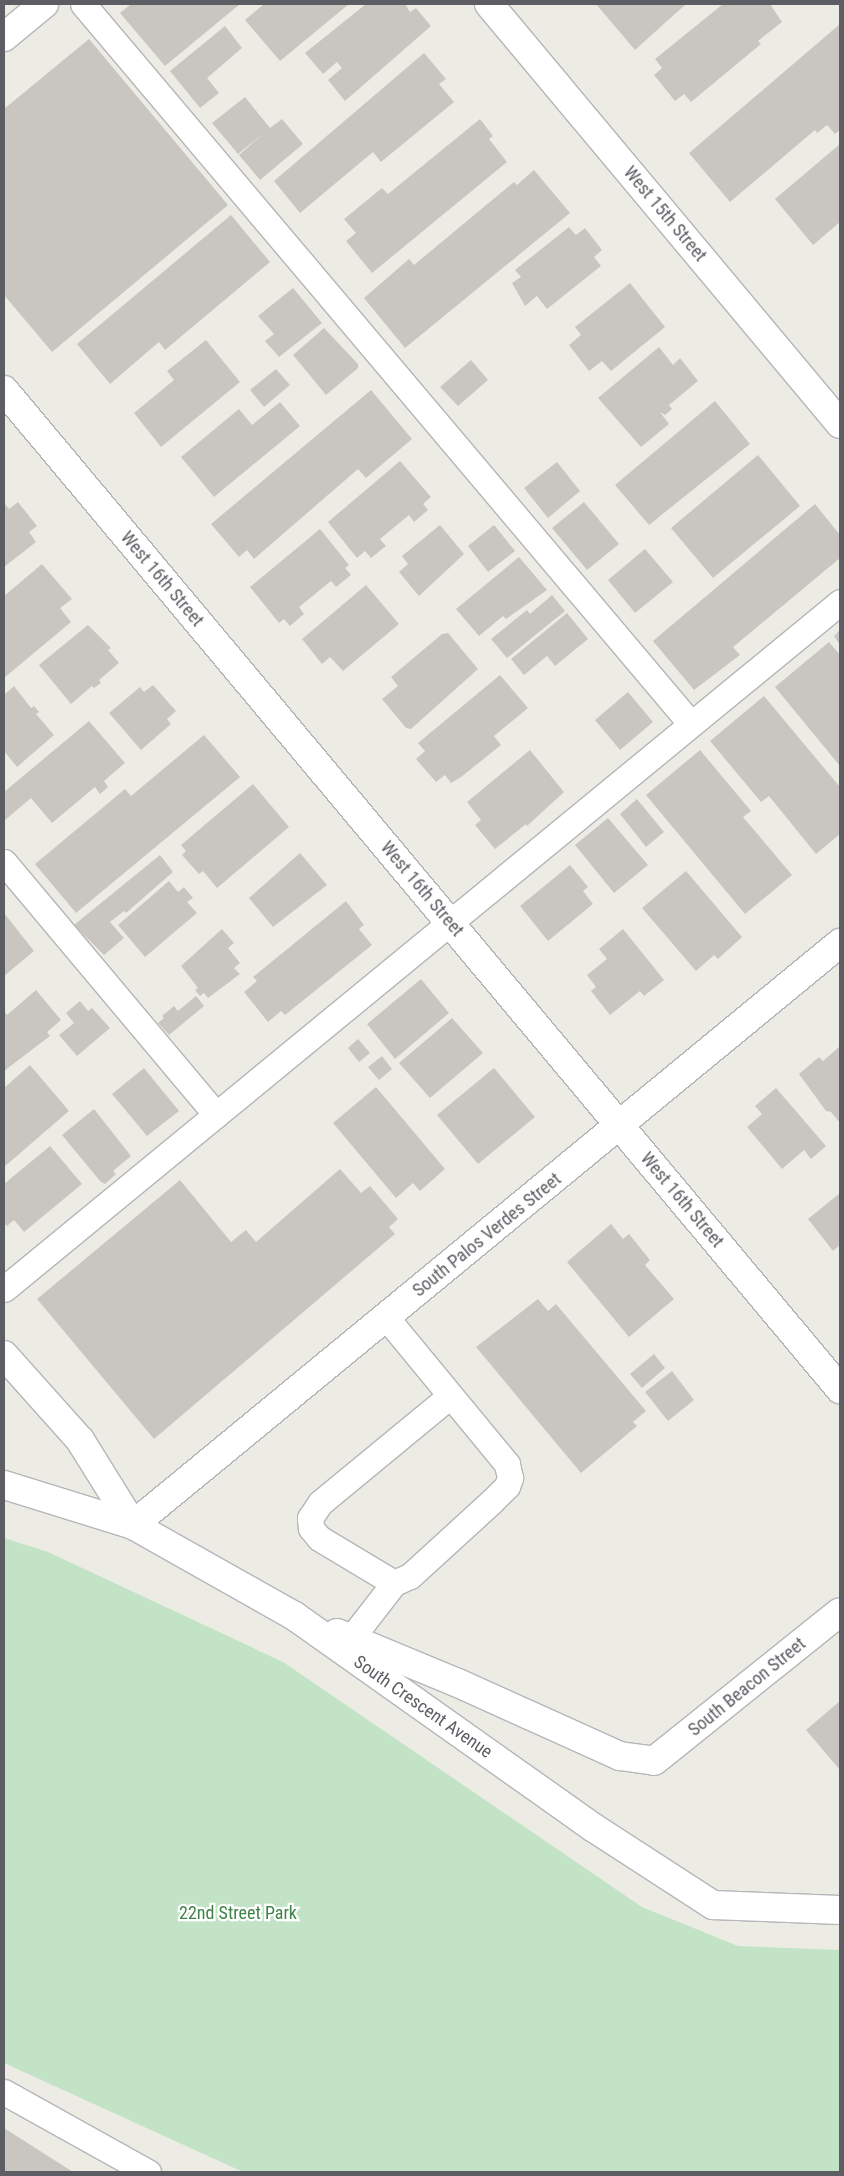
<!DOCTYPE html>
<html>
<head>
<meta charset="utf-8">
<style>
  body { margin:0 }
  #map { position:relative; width:844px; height:2176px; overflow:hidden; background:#edece4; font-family:"Roboto Condensed",sans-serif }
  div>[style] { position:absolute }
  .green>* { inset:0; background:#c3e3c6 }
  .building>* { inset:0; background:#c9c6c1 }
  .roads { filter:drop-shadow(1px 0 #b4b6ba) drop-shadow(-1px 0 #b4b6ba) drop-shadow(0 1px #b4b6ba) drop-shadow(0 -1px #b4b6ba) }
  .service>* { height:25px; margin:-12.5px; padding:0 12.5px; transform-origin:12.5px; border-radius:12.5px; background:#fff }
  .minor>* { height:28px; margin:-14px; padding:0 14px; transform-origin:14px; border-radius:14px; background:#fff }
  .tertiary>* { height:28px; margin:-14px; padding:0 14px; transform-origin:14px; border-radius:14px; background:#fff }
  span { translate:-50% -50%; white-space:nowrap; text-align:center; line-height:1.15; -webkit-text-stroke:4.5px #fff; paint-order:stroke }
  .street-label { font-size:18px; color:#5c5e63 }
  .park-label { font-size:18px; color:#3d8247 }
  .frame { position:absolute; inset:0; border:5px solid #5c5e63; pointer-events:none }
</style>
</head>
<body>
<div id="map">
  <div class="green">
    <div style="clip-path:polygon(4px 1538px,48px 1552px,283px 1662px,642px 1907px,738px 1946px,840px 1950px,840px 2172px,243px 2172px,4px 2063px)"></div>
  </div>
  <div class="building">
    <div style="clip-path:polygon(131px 4px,240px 4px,165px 66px,120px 13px)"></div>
    <div style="clip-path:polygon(264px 4px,349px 4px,280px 61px,245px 20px)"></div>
    <div style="clip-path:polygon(366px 4px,405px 4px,410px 12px,416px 8px,431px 26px,345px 101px,328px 80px,342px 68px,337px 62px,323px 74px,305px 53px)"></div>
    <div style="clip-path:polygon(596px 4px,686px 4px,635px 50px)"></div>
    <div style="clip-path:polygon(723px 4px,770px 4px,782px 22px,758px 41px,761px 44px,691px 102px,684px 94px,675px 101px,654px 75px,662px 68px,655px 59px)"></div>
    <div style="clip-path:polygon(840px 24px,840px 130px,835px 134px,827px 125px,817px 133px,815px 130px,730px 202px,689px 153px)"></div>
    <div style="clip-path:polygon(225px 26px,242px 48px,207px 78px,219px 93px,200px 108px,170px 71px)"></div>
    <div style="clip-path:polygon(89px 39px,228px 205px,52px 352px,4px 295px,4px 109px)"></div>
    <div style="clip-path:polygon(424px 53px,446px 79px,439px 84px,454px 102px,381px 162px,373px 152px,300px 213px,274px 181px)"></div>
    <div style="clip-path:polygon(245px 97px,270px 128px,282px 119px,303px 144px,260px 180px,239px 155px,264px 133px,238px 154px,212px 123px)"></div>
    <div style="clip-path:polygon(480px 119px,493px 136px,489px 139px,507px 162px,372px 273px,346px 241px,356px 233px,344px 219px,382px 188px,388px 194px)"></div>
    <div style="clip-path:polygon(840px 144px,840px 222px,813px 245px,775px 199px)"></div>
    <div style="clip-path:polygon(534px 170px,570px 213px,405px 348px,364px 298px,409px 259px,414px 265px,514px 182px,517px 185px)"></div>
    <div style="clip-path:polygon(231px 215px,270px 262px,165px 350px,159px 342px,110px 384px,77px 344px)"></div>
    <div style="clip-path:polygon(569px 227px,576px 235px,585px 228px,602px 250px,594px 257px,601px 266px,547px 309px,537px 296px,525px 306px,512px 283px,521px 277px,515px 270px)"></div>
    <div style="clip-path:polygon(630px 283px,665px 327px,611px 371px,602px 361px,589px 371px,569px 345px,581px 335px,575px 327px)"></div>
    <div style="clip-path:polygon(293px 288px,322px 323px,279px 357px,265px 341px,274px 334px,258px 316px)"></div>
    <div style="clip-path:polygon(324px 328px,358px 364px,358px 368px,326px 395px,293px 355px)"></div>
    <div style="clip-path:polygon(206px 340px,240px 382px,161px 447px,134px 413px,174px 380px,167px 371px)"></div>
    <div style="clip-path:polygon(659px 347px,673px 365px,680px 358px,698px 381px,669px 405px,672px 409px,665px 415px,660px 412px,669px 424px,641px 447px,598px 398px)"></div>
    <div style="clip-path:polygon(471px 360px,488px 380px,458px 406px,440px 387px)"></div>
    <div style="clip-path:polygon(276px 369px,290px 385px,264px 407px,250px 390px)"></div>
    <div style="clip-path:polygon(371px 390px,412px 439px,366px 478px,358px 469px,254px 559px,247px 550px,239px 557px,211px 524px)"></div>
    <div style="clip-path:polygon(715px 401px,750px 444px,649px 525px,615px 485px)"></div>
    <div style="clip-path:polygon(280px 402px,300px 426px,214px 497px,181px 457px,239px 409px,252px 425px)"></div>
    <div style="clip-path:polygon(758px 455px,800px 506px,713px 578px,671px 528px)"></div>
    <div style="clip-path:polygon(400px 461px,431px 497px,423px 504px,428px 510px,414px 522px,409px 515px,380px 539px,386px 546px,371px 558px,365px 551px,357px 558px,328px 522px)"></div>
    <div style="clip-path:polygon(557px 462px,580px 491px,548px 518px,524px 488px)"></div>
    <div style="clip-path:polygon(18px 502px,37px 526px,29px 532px,36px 542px,4px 567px,4px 503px,9px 509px)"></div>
    <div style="clip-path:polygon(584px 502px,619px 544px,587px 570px,552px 528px)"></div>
    <div style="clip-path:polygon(815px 504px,840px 535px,840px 558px,733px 647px,740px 655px,694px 690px,653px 641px)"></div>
    <div style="clip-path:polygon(440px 525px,464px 554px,419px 596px,399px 572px,408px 564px,402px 556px)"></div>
    <div style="clip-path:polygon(494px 525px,515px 551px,488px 572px,468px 546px)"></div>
    <div style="clip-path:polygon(320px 529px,349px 565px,345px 568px,351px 575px,336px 587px,331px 581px,299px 607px,304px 614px,290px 626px,284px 619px,279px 623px,250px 587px)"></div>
    <div style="clip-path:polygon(645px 549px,673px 582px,635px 613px,608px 580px)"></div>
    <div style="clip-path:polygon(519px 557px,547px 590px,506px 619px,503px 616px,479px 636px,456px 609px)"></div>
    <div style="clip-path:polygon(42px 564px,72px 599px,60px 608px,71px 622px,4px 678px,4px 596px)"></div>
    <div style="clip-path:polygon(366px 585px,399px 624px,343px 671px,330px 657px,322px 664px,302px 639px)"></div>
    <div style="clip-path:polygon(552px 595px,565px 611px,507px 658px,491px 639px,527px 610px,530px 614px)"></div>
    <div style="clip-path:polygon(567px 613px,588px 639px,555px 666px,547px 656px,524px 675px,511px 659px)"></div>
    <div style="clip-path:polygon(88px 625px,111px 648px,108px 650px,119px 663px,99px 680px,101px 683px,94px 688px,92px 686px,71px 704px,39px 665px)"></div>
    <div style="clip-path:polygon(840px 630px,840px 645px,834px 636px)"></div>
    <div style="clip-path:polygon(448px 633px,478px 669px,411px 729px,406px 728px,382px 699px,398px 686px,391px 677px,442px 634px)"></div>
    <div style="clip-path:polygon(829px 642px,840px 655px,840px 766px,775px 687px)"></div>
    <div style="clip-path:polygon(500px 675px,528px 708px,494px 736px,501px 745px,461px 777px,451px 783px,445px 775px,436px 782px,416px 759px,425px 751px,418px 743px)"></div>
    <div style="clip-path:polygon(153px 685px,176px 711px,167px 719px,171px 724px,141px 750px,109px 713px,140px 687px,144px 692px)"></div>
    <div style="clip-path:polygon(14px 686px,31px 708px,34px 706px,39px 712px,36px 714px,54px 735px,17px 767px,4px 751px,4px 695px)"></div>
    <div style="clip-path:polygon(628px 692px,653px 722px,620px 750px,595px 720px)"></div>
    <div style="clip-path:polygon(764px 696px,840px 787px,840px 834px,816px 854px,769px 796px,761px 802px,710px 741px)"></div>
    <div style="clip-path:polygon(89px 721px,125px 763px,104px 781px,108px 787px,100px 794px,95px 787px,52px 823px,31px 798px,4px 821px,4px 792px)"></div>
    <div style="clip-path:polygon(204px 735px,240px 777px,76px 913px,35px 864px,125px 789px,131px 796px)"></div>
    <div style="clip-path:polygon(530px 750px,564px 792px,527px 826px,526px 824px,495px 849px,475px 825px,481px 820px,467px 802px)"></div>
    <div style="clip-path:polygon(700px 750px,751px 811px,743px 817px,792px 875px,745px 914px,646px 795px)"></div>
    <div style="clip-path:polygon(253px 784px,289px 827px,217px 888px,203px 871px,199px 874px,182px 855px,186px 851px,181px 845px)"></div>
    <div style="clip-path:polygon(637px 799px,664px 832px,646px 847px,620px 814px)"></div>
    <div style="clip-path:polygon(608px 818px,648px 865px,614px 893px,575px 845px)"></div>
    <div style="clip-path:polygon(300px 853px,327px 885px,273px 927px,249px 898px)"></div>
    <div style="clip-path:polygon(160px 855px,173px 872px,126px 913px,124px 911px,110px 922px,124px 938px,104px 955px,74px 925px)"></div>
    <div style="clip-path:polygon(570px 865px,588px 887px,583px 891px,593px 904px,548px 941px,520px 906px)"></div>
    <div style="clip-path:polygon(686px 871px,742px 937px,718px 959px,714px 955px,696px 971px,642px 908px)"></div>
    <div style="clip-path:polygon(169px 881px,178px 892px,184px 887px,193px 898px,187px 902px,197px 913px,145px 957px,118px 925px)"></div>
    <div style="clip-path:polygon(346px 901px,364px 925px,359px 929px,372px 945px,285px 1015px,281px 1011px,268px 1022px,244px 992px,257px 981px,253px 977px)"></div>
    <div style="clip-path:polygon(4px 913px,34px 951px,4px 976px)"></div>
    <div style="clip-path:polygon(222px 929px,234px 943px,228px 948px,240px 963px,234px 968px,240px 974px,208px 998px,204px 993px,200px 996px,195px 990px,198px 988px,181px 966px)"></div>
    <div style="clip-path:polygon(623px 929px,664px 980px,644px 996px,640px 991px,610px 1015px,591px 991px,596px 987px,587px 975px,607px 959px,599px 949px)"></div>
    <div style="clip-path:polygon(421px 979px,449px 1013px,395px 1059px,367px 1024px)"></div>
    <div style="clip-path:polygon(36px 990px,61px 1020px,47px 1032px,50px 1036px,4px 1071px,4px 1011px,7px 1015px)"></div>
    <div style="clip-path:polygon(196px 996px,204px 1006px,169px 1035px,158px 1023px,164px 1018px,162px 1016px,174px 1006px,178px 1011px)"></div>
    <div style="clip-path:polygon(80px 1001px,88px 1011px,92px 1008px,110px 1028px,77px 1056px,59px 1035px,74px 1023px,66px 1013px)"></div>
    <div style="clip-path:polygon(452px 1018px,483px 1053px,430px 1098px,399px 1063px)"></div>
    <div style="clip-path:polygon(358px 1039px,370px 1053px,359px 1062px,348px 1048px)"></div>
    <div style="clip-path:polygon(839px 1047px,840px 1048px,840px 1123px,831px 1112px,826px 1111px,799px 1074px,819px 1057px,823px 1061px)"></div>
    <div style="clip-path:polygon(382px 1056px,392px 1069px,379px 1080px,368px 1067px)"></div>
    <div style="clip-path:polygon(30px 1065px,69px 1111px,4px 1167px,4px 1088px)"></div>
    <div style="clip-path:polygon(144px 1068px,179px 1111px,147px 1136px,112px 1094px)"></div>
    <div style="clip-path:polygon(494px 1068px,535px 1117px,478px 1164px,437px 1115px)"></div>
    <div style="clip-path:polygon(376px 1087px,445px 1169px,420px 1191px,413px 1183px,396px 1198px,333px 1123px)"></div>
    <div style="clip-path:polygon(776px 1088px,826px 1146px,811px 1159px,804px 1150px,782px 1169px,747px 1127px,762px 1114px,755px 1106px)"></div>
    <div style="clip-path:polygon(94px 1109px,131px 1156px,113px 1171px,116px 1174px,105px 1184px,100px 1181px,62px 1135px)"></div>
    <div style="clip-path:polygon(50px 1146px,82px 1184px,24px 1232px,14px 1220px,7px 1226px,4px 1223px,4px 1184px)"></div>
    <div style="clip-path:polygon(340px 1169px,361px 1193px,370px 1186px,398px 1219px,389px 1227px,395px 1234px,154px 1439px,37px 1299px,180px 1180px,231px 1242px,246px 1230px,256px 1242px)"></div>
    <div style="clip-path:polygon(840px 1193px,840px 1245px,833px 1251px,808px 1219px)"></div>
    <div style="clip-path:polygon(611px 1224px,623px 1239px,629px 1234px,650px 1260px,645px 1265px,674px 1299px,629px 1337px,567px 1262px)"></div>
    <div style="clip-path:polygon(538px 1299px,548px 1311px,556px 1304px,646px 1411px,633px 1422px,637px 1426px,581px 1473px,476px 1347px)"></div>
    <div style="clip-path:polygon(654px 1354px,665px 1368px,642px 1388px,630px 1374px)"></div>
    <div style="clip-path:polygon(672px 1371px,694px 1400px,668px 1421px,645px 1392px)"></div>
    <div style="clip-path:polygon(840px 1701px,840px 1770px,806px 1730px)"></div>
    <div style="clip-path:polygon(4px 2128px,73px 2172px,4px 2172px)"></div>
  </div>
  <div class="roads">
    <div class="service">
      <div style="left:83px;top:4px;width:942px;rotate:49.82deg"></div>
      <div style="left:4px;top:862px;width:330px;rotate:50deg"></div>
      <div style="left:4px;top:1289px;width:1082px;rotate:-39.41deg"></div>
      <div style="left:394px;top:1583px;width:87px;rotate:-149deg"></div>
      <div style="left:319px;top:1538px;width:13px;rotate:-129deg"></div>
      <div style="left:311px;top:1528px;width:10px;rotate:-96deg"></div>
      <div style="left:310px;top:1518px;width:18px;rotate:-56deg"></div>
      <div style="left:320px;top:1503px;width:168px;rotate:-39.5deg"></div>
      <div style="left:342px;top:1650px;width:85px;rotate:-52.2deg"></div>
      <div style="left:394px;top:1583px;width:17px;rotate:-24deg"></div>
      <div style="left:410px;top:1576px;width:110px;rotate:-42.4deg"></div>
      <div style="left:491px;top:1502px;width:23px;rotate:-45deg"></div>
      <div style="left:507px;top:1486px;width:9px;rotate:-69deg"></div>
      <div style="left:510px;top:1478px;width:14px;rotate:-102deg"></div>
      <div style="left:507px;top:1464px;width:190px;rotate:-129.5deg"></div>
      <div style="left:4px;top:2092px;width:165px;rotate:29.1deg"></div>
    </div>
    <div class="minor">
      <div style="left:489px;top:4px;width:547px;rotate:50.11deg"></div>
      <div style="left:4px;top:37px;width:52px;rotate:-39.5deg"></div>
      <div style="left:4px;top:390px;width:1303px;rotate:50.08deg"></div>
      <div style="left:4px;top:1355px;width:114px;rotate:48.2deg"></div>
      <div style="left:80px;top:1440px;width:100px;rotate:58.1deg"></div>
      <div style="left:133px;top:1525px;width:916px;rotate:-39.46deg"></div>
    </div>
    <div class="tertiary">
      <div style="left:4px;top:1485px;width:135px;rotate:17.2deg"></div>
      <div style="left:133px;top:1525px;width:184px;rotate:29.4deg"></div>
      <div style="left:293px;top:1615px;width:369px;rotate:35.3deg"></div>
      <div style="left:594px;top:1828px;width:142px;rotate:32.9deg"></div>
      <div style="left:713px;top:1905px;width:127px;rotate:2.3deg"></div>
      <div style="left:337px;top:1633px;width:131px;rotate:22.5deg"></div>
      <div style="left:458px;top:1683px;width:178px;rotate:24.3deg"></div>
      <div style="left:620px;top:1756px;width:34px;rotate:8deg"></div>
      <div style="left:654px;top:1761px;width:238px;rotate:-38.7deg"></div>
    </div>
  </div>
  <div class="street-label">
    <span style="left:665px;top:214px;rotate:50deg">West 15th Street</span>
    <span style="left:162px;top:579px;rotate:50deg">West 16th Street</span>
    <span style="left:422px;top:889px;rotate:50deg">West 16th Street</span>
    <span style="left:682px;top:1200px;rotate:50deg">West 16th Street</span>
    <span style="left:487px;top:1235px;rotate:-39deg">South Palos Verdes Street</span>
    <span style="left:747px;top:1687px;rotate:-39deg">South Beacon Street</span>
    <span style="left:423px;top:1707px;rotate:35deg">South Crescent Avenue</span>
  </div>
  <div class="park-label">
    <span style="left:238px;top:1913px">22nd Street Park</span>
  </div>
  <div class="frame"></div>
</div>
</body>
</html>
